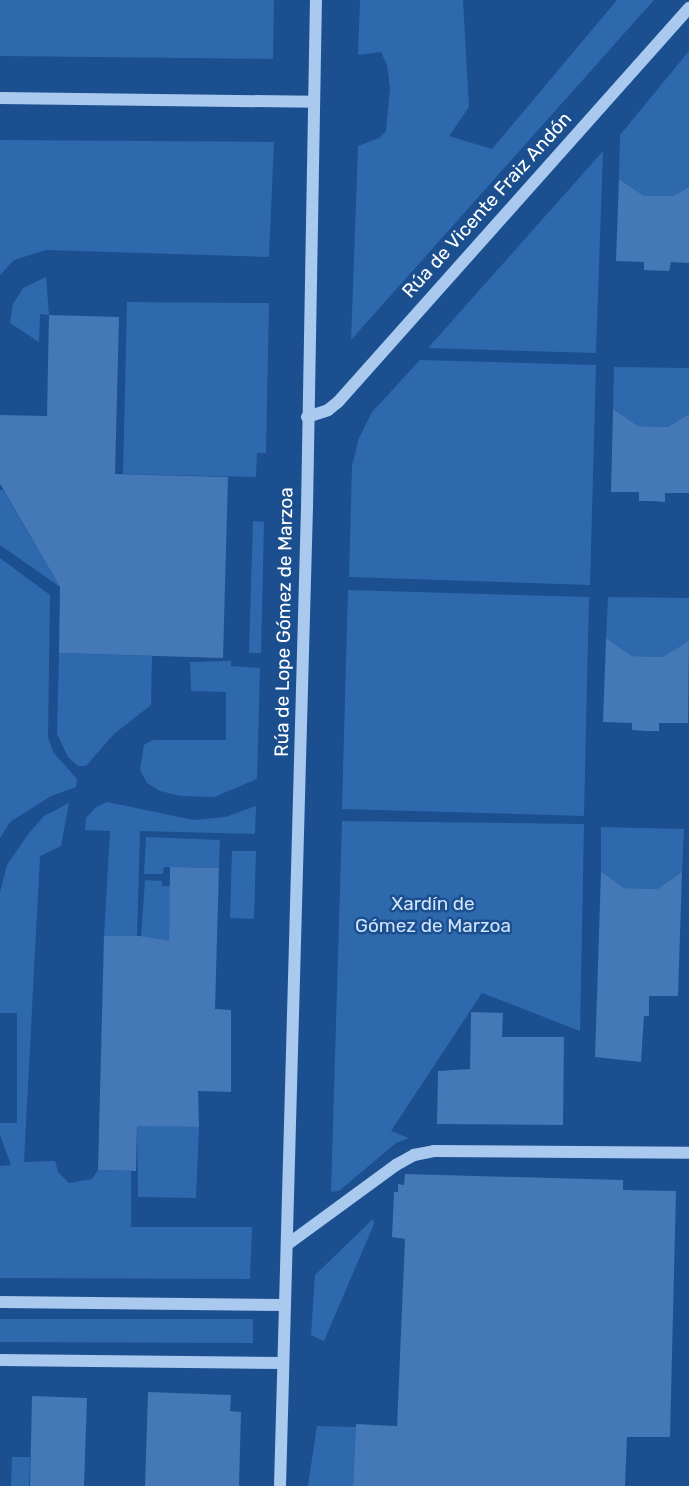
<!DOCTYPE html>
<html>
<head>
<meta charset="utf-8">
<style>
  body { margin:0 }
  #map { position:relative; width:689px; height:1486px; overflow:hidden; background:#1b4f8f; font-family:Rubik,sans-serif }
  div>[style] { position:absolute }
  .green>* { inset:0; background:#2e69ad }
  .building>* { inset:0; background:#4478b7 }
  .minor>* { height:12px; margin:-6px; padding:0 6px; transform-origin:6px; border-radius:6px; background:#a9c9ee }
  span { translate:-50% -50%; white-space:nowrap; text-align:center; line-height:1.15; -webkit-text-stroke:5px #1b4f8f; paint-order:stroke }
  .street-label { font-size:19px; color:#fff }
  .park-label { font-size:19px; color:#cfe3fa }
</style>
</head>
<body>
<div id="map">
  <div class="green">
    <div style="clip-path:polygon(0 0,274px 0,273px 59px,0 56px)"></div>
    <div style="clip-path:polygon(360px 0,463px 0,469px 107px,449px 136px,492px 149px,617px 0,654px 0,351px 340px,358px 146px,379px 138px,386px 131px,390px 88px,387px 65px,381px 52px,358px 55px)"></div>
    <div style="clip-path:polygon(689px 51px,689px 187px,673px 196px,644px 196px,619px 179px,620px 135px)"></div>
    <div style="clip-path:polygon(0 140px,274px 142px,269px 257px,46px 250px,14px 260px,0 275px)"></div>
    <div style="clip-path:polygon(603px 151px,596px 353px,428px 348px)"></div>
    <div style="clip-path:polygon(46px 277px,49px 315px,40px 314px,39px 342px,10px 323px,13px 304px,23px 288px)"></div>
    <div style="clip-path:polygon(127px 302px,269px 303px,266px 453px,257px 453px,256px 477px,123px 474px)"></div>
    <div style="clip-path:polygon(420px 360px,596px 365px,590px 585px,349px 577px,352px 466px,359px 438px,372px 412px)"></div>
    <div style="clip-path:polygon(614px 367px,689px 368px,689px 414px,668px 427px,638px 426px,613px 409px)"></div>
    <div style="clip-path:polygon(0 490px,3px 490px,60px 587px,0 545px)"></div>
    <div style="clip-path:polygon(253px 521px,264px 522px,261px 653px,249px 653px)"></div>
    <div style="clip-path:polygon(0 558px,50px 595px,48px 737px,53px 752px,77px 779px,76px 787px,51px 796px,10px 822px,0 838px)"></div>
    <div style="clip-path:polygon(348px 590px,589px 597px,584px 816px,342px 809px)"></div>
    <div style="clip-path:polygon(608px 597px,689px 598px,689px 641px,662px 657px,632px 656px,606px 638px)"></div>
    <div style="clip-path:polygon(59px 653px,152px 656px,151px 705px,114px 734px,86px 766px,78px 766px,68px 757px,57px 734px)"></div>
    <div style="clip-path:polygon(231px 661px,231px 666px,260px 668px,257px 779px,214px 797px,181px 796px,160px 791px,147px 783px,140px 770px,144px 745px,153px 740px,226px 740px,226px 692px,191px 691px,190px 662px)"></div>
    <div style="clip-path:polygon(107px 802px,194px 820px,225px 817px,256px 806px,255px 834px,140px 831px,137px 936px,104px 936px,110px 831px,85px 830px,86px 818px,96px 807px)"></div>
    <div style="clip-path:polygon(69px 803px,61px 846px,40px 856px,24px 1162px,55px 1161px,58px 1172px,69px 1183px,92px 1179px,98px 1170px,131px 1171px,131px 1227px,252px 1227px,250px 1279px,0 1278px,0 1166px,11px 1165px,0 1135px,0 1123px,17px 1123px,17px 1013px,0 1013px,0 892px,7px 865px,29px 833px,44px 816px)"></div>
    <div style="clip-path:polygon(342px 821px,584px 824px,580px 1031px,482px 993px,391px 1131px,409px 1138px,396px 1143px,339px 1191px,331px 1192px)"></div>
    <div style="clip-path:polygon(601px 827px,684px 829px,682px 872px,657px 889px,624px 888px,601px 871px)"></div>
    <div style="clip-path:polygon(146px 837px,220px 840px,219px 868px,164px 867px,163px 874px,144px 874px)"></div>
    <div style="clip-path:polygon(232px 851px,256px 851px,254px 919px,230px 918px)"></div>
    <div style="clip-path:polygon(145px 880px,162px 881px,162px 886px,170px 886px,169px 954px,141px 936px)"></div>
    <div style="clip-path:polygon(137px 1119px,154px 1126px,199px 1127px,196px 1198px,138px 1197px)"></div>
    <div style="clip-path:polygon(373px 1219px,374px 1224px,324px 1341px,311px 1335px,315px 1275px)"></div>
    <div style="clip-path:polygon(0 1319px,253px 1319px,253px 1343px,0 1342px)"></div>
    <div style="clip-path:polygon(317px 1426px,356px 1427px,353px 1486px,308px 1486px)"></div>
    <div style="clip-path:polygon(12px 1457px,30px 1457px,29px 1486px,11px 1486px)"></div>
  </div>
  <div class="building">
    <div style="clip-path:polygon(619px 179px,644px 196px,673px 196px,689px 187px,689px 263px,671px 262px,669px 271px,644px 270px,644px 262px,616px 261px)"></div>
    <div style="clip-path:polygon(49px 315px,119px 317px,115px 474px,228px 477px,223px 658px,59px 653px,60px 587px,0 484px,0 415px,47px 416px)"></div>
    <div style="clip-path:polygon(613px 409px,638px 426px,668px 427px,689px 414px,689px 493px,665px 493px,665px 502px,652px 501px,639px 501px,639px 492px,611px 492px)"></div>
    <div style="clip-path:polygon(606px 638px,632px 656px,662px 657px,689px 641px,688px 723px,659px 723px,659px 731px,646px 731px,632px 730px,632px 723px,603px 722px)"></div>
    <div style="clip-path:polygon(170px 867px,219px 868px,215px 1009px,231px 1010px,231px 1092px,198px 1091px,199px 1127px,137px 1126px,136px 1171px,98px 1170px,104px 936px,140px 936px,169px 941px)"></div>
    <div style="clip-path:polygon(601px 871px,624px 888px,657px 889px,682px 872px,678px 996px,649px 996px,649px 1016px,644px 1016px,641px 1062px,595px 1057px)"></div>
    <div style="clip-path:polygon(471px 1012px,503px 1013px,502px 1037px,564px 1037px,563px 1125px,437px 1124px,438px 1071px,470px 1069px)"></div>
    <div style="clip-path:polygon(405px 1174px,623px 1180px,623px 1190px,676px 1191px,670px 1437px,627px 1437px,625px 1486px,353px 1486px,356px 1424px,397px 1426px,405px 1239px,392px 1237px,394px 1192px,398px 1192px,398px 1184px,404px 1185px)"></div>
    <div style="clip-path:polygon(148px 1392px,231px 1395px,230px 1411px,241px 1412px,239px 1486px,145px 1486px)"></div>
    <div style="clip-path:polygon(32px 1396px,87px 1398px,84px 1486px,30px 1486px)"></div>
  </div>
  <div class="minor">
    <div style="left:0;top:98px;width:314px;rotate:0.7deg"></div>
    <div style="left:307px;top:417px;width:22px;rotate:-18deg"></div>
    <div style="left:328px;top:410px;width:13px;rotate:-39deg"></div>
    <div style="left:338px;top:402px;width:528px;rotate:-48.3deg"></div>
    <div style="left:288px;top:1244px;width:134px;rotate:-36.2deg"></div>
    <div style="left:396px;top:1165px;width:21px;rotate:-29deg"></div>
    <div style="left:414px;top:1155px;width:20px;rotate:-11deg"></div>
    <div style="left:434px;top:1151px;width:255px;rotate:0.4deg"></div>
    <div style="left:0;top:1302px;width:285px;rotate:0.6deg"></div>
    <div style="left:0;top:1360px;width:283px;rotate:0.6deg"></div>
    <div style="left:280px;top:1486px;width:978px;rotate:-88.42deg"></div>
    <div style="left:307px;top:508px;width:508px;rotate:-88.99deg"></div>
  </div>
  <div class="street-label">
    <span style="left:487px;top:205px;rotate:-48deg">Rúa de Vicente Fraiz Andón</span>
    <span style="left:284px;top:622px;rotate:-89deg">Rúa de Lope Gómez de Marzoa</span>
  </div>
  <div class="park-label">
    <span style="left:433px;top:915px">Xardín de<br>Gómez de Marzoa</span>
  </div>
</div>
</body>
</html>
